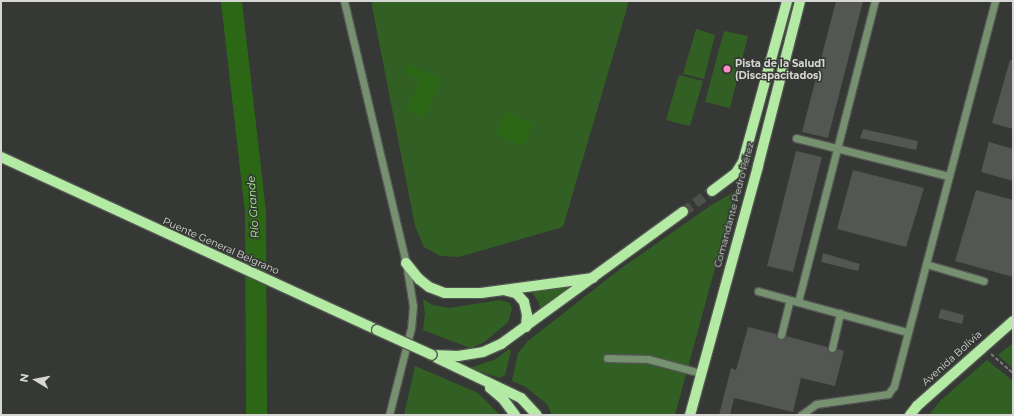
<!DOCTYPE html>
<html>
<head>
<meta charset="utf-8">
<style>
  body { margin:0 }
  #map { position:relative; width:1014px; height:416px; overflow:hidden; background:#353834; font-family:Montserrat,sans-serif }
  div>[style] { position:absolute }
  .green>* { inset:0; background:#326024 }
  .water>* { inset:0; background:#2b6714 }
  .river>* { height:21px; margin:-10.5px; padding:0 10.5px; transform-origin:10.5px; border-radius:10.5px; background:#2b6714 }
  .building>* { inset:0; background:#535652 }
  .major-tunnel>* { height:10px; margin-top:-5px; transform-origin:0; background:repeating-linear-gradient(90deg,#4d504c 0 10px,transparent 0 15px) }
  .path>* { height:2px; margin-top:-1px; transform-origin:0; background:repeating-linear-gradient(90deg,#797b78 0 4px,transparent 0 6px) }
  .roads { filter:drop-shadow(1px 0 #525551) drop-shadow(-1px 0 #525551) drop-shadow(0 1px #525551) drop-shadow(0 -1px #525551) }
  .minor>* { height:7px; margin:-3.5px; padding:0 3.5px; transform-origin:3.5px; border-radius:3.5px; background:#76916f }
  .major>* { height:10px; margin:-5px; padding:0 5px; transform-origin:5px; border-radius:5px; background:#b4eba4 }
  .bridges { filter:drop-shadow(1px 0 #525551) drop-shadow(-1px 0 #525551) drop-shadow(0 1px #525551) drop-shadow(0 -1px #525551) }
  .major-bridge>* { height:10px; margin:-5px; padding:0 5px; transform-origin:5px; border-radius:5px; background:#b4eba4 }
  .dots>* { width:11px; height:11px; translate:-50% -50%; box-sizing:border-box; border:2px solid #353834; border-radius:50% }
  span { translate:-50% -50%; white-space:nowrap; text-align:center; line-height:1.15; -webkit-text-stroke:3px #353834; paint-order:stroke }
  .poi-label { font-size:10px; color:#d6d7d5; font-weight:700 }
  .left { translate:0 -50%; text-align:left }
  .street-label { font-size:10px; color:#d6d7d5 }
  .water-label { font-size:11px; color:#aafb91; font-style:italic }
  .frame { position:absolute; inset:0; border:2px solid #d6d7d5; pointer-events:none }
  .north { position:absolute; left:16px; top:360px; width:40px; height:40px; -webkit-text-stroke:3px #353834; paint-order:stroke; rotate:280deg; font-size:11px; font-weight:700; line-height:16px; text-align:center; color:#d6d7d5 }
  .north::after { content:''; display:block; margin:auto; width:14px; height:18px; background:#d6d7d5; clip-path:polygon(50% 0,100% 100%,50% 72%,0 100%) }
</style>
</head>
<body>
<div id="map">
  <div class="green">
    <div style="clip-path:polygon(371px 1px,629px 1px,563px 227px,459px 257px,440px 256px,424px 247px,415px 226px)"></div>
    <div style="clip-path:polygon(696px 29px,715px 35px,704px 79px,683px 74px)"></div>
    <div style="clip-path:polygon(724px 31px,748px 36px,730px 108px,705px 102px)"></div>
    <div style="clip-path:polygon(679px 75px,703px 81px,690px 126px,666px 120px)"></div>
    <div style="clip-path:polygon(736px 191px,675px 415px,552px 415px,547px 404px,524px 386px,512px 381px,518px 353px,528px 341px,620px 269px,713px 204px)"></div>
    <div style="clip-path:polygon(570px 287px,557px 298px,540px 310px,539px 303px,532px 292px)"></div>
    <div style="clip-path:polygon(423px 299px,432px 305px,449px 308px,500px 300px,510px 303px,512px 309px,508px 322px,483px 343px,470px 348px,423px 330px,425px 314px)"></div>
    <div style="clip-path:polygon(1013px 343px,1013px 369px,998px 355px)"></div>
    <div style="clip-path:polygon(509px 349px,511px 351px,505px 375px,500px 378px,470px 368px,496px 359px)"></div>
    <div style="clip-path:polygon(987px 360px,1013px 381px,1013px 415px,929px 415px,941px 400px)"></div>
    <div style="clip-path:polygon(415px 366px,478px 393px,500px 415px,404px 415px)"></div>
  </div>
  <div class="water">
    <div style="clip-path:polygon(408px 64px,442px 80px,424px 117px,406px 109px,420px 81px,404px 73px)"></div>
    <div style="clip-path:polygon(506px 112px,533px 124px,523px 146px,496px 134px)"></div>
  </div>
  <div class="river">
    <div style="left:231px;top:1px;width:211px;rotate:83.5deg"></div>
    <div style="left:255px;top:211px;width:204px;rotate:89.7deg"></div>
  </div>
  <div class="building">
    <div style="clip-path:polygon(836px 1px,863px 1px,828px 138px,802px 132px)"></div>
    <div style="clip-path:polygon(1010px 60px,1013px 60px,1013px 129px,992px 123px)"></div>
    <div style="clip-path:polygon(863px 129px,918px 141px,916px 150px,860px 138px)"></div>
    <div style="clip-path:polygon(989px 142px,1013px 149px,1013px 181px,981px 172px)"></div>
    <div style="clip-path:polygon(796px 151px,822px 157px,793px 272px,767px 266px)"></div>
    <div style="clip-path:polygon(853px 170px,924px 188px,906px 247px,837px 229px)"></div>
    <div style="clip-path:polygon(976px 190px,1013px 200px,1013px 277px,955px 261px)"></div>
    <div style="clip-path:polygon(823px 253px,860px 264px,858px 271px,821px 262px)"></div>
    <div style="clip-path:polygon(941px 309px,964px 315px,962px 324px,938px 318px)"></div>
    <div style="clip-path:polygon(748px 327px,776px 334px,780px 340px,786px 336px,827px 347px,831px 353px,837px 349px,844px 351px,835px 386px,801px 378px,793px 412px,734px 398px,730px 415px,719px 415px,731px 368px,736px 370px)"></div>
  </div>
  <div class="major-tunnel">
    <div style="left:683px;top:212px;width:36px;rotate:-36deg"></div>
  </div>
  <div class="path">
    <div style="left:991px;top:354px;width:29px;rotate:41deg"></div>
  </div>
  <div class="roads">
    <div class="minor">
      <div style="left:344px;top:1px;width:269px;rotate:76.7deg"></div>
      <div style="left:406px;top:263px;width:44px;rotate:80.8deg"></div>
      <div style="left:413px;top:306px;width:22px;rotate:95deg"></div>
      <div style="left:411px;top:328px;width:90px;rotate:104.2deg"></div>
      <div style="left:796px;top:138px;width:157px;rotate:14deg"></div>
      <div style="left:926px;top:264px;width:272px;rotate:-75.3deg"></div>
      <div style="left:758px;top:291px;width:155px;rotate:15.4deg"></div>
      <div style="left:798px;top:302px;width:311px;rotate:-75.7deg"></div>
      <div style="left:781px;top:335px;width:36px;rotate:-76deg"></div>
      <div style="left:832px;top:348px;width:36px;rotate:-77deg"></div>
      <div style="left:607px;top:358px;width:41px;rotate:1.4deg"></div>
      <div style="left:648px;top:359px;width:55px;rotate:14.8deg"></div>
      <div style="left:801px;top:415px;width:19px;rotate:-36deg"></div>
      <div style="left:816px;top:404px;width:73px;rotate:-7.9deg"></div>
      <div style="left:888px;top:394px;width:10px;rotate:-53deg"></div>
      <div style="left:894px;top:386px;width:126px;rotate:-75.3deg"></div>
      <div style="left:926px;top:264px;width:60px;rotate:16.3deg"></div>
    </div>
    <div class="major">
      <div style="left:1px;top:157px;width:414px;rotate:24.7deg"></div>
      <div style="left:712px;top:191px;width:30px;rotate:-37deg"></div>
      <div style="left:736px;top:173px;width:13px;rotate:-58deg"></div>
      <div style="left:743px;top:162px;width:167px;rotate:-74.7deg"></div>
      <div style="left:406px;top:263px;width:21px;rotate:51deg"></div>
      <div style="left:419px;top:279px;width:13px;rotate:39deg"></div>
      <div style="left:429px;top:287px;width:17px;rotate:21deg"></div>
      <div style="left:445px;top:293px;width:36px"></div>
      <div style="left:481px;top:293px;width:113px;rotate:-7.6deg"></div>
      <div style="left:507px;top:291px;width:9px;rotate:13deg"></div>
      <div style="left:516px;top:293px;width:12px;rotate:48deg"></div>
      <div style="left:524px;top:302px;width:13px;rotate:77deg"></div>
      <div style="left:527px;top:315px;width:12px;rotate:95deg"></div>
      <div style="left:432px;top:355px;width:26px;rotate:2deg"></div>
      <div style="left:458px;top:356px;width:25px;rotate:-9deg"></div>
      <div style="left:483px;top:352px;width:20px;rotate:-24deg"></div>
      <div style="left:501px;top:344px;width:225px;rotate:-36deg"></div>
      <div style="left:437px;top:358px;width:93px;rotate:25.5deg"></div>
      <div style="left:521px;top:398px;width:23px;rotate:47deg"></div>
      <div style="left:490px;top:388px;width:17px;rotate:40deg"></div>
      <div style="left:503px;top:399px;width:20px;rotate:53deg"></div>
      <div style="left:690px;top:415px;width:258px;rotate:-74.7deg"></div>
      <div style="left:758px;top:166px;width:170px;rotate:-75.7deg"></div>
      <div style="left:910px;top:415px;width:11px;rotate:-52deg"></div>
      <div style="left:917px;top:406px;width:128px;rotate:-41.5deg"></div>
    </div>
  </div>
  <div class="bridges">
    <div class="major-bridge">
      <div style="left:377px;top:330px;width:60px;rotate:24.4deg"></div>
    </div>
  </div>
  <div class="dots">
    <div style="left:727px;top:69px;background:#fa8fc6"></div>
  </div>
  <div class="poi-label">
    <span class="left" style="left:735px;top:69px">Pista de la Salud1<br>(Discapacitados)</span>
  </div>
  <div class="street-label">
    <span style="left:734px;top:205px;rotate:-75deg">Comandante Pedro Pérez</span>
    <span style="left:221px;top:246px;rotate:24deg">Puente General Belgrano</span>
    <span style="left:952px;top:358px;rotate:-42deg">Avenida Bolivia</span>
  </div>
  <div class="water-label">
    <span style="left:253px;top:207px;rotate:-94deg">Río Grande</span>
  </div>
  <div class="frame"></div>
  <div class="north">N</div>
</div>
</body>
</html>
